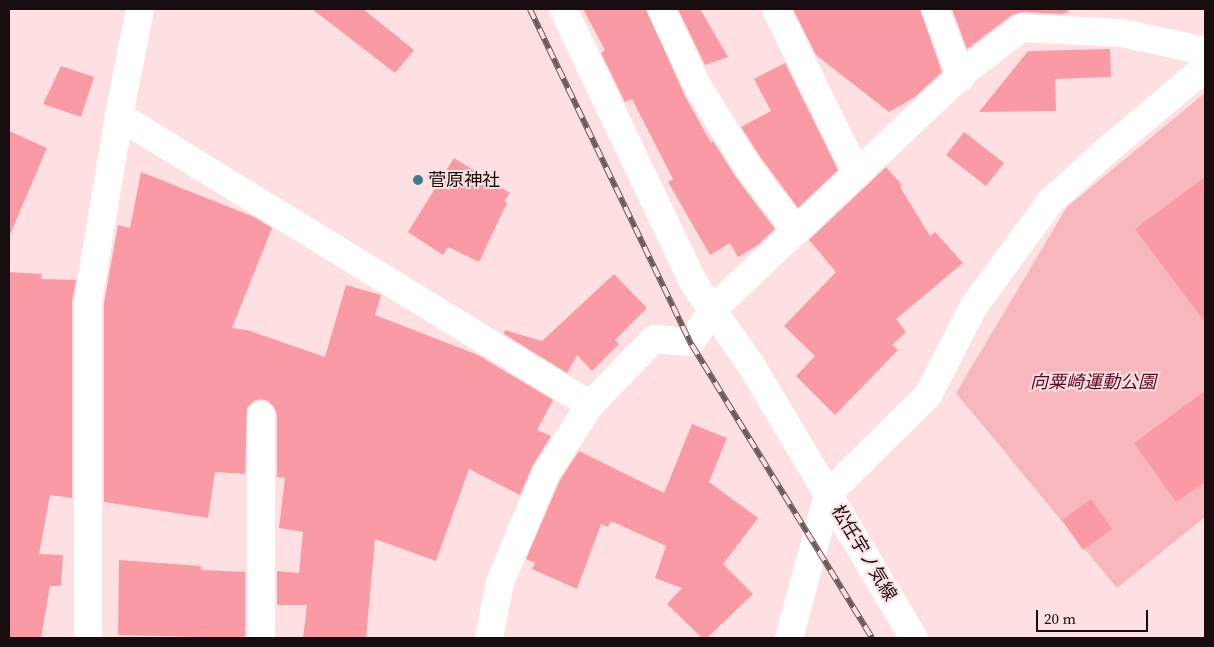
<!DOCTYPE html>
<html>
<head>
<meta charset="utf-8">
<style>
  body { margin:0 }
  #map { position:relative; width:1214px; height:647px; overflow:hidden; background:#fee0e2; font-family:"Source Serif 4","Noto Sans JP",serif }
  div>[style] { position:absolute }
  .green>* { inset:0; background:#f7b7bd }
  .building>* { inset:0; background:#fa9aa5 }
  .minor>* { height:28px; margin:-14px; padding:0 14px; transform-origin:14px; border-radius:14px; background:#fff }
  .tertiary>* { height:28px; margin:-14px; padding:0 14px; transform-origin:14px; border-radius:14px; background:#fff }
  .primary>* { height:28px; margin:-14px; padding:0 14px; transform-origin:14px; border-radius:14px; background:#fff }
  .rail>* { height:5.5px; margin-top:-2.75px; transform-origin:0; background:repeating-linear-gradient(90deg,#fee0e2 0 11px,#6c5b5c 0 22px); box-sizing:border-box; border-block:1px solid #6c5b5c }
  .dots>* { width:14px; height:14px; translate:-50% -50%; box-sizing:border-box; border:2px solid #fee0e2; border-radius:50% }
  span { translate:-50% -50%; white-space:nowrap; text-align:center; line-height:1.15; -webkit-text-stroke:4px #fee0e2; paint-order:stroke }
  .poi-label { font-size:18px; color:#170d0e }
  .left { translate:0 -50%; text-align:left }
  .park-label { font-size:18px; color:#5c061f; font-style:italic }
  .street-label { font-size:18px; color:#170d0e }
  .frame { position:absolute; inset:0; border:10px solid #170d0e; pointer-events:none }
  .scale { position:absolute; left:1036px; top:610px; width:112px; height:22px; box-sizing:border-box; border:2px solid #170d0e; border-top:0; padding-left:6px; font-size:15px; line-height:18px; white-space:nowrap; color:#170d0e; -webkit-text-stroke:4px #fee0e2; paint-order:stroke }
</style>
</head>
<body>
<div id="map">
  <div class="green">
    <div style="clip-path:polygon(1205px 93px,1205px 517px,1117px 588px,956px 393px,1067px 207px)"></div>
  </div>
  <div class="building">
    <div style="clip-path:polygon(312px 9px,363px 9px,414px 50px,395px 73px)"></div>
    <div style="clip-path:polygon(583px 9px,646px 9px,685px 96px,711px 143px,713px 141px,735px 176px,775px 229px,758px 245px,738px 257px,730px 243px,710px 255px,668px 182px,673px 179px,632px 99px,625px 102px,601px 53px,605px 50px)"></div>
    <div style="clip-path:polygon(678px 9px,700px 9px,728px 57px,705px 65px)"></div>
    <div style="clip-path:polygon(793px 9px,920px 9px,942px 72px,915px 97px,889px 112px,816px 55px)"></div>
    <div style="clip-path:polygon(952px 9px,1068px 9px,1068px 12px,1062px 14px,1022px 12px,1012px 15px,967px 49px)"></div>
    <div style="clip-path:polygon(1110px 49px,1111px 77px,1055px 79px,1056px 111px,979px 112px,1028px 51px)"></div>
    <div style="clip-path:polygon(785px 63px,838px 170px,798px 208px,761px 158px,741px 127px,771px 111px,754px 79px)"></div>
    <div style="clip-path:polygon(61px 66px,94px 77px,81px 117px,43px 104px)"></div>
    <div style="clip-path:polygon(9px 131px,47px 148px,9px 237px)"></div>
    <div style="clip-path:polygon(964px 132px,1004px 163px,986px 186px,946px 155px)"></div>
    <div style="clip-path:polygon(454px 158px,510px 193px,504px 201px,507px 203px,479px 262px,448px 247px,443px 255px,408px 232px)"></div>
    <div style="clip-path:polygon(886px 167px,902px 185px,900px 187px,930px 236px,935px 232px,963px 263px,896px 319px,906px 332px,892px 345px,898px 350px,835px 415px,796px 376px,815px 356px,784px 326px,836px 272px,809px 240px)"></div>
    <div style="clip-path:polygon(141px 172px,254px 217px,272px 228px,232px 328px,247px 330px,325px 357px,346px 285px,381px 295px,375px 315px,478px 355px,553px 400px,537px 430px,551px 436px,533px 465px,520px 495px,469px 469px,436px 561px,375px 539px,366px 638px,303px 638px,307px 605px,277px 605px,277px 571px,299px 573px,303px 532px,279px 528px,285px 478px,277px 477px,277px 415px,274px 407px,268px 401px,261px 399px,254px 401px,247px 408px,245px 474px,215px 472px,208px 518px,104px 502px,104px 303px,118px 225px,130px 228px)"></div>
    <div style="clip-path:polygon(1205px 177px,1205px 322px,1135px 229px)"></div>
    <div style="clip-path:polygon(9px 272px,42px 274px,41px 279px,76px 280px,72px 302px,72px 498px,50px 495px,39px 554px,63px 555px,61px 586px,50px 586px,41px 638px,9px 638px)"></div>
    <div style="clip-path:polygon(614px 274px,647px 308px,615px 340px,619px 344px,592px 371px,577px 355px,567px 373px,504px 334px,505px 330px,542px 341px)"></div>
    <div style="clip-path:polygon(1205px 391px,1205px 482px,1176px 502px,1134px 443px)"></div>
    <div style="clip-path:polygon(692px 424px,727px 438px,709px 482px,758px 518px,723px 564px,753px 594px,707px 638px,702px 638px,667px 604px,682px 588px,655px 578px,666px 546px,611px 521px,608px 527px,601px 524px,577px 589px,532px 569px,535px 563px,526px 559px,560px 480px,579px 451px,664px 493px)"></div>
    <div style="clip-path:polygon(1091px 499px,1112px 529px,1083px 550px,1062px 520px)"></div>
    <div style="clip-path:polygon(119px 560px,201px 566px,201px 570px,245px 572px,245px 638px,118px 635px)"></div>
  </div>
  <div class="minor">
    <div style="left:661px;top:9px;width:89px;rotate:64.6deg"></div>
    <div style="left:699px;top:89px;width:92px;rotate:57.9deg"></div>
    <div style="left:748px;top:167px;width:80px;rotate:53.1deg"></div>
    <div style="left:776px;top:9px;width:184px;rotate:63.9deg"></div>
    <div style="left:935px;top:9px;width:73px;rotate:69.1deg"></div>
    <div style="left:119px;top:116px;width:553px;rotate:31.53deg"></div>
    <div style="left:590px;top:405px;width:81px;rotate:122.9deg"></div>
    <div style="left:546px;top:473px;width:118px;rotate:112.9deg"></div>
    <div style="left:500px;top:582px;width:57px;rotate:101.1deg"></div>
    <div style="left:590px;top:405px;width:92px;rotate:-45.9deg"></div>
    <div style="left:654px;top:339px;width:37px;rotate:5deg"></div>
    <div style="left:691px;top:342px;width:40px;rotate:-56deg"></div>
    <div style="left:713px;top:309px;width:352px;rotate:-43.3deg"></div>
    <div style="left:969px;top:68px;width:66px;rotate:-37.6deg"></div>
    <div style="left:1021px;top:28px;width:101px;rotate:2.8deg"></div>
    <div style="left:1122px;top:33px;width:85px;rotate:12.2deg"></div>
    <div style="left:828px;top:494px;width:141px;rotate:-44.7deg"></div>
    <div style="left:928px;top:395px;width:100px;rotate:-62.7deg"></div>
    <div style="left:974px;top:306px;width:129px;rotate:-53.8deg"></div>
    <div style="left:1050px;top:202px;width:76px;rotate:-42.3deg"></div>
    <div style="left:1106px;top:151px;width:129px;rotate:-40deg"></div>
    <div style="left:88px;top:638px;width:336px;rotate:-90deg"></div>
    <div style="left:88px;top:302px;width:189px;rotate:-80.5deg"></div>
    <div style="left:119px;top:116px;width:109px;rotate:-78.9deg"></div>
    <div style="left:261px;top:638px;width:223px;rotate:-90deg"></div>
  </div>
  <div class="tertiary">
    <div style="left:563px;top:9px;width:302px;rotate:64.5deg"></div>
    <div style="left:693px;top:282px;width:101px;rotate:55.1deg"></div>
    <div style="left:751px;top:365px;width:150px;rotate:59.2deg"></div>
  </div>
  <div class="primary">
    <div style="left:828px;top:494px;width:168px;rotate:59.2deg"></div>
    <div style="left:789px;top:638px;width:149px;rotate:-74.8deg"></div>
  </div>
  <div class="rail">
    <div style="left:530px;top:9px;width:373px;rotate:64.3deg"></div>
    <div style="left:692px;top:345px;width:344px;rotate:58.4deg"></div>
  </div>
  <div class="dots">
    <div style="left:418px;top:180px;background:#3d7c91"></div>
  </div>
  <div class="poi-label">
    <span class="left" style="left:428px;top:180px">菅原神社</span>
  </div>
  <div class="park-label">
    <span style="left:1093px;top:382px">向粟崎運動公園</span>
  </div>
  <div class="street-label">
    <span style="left:864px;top:553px;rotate:59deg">松任宇ノ気線</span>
  </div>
  <div class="frame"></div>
  <div class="scale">20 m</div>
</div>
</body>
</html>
